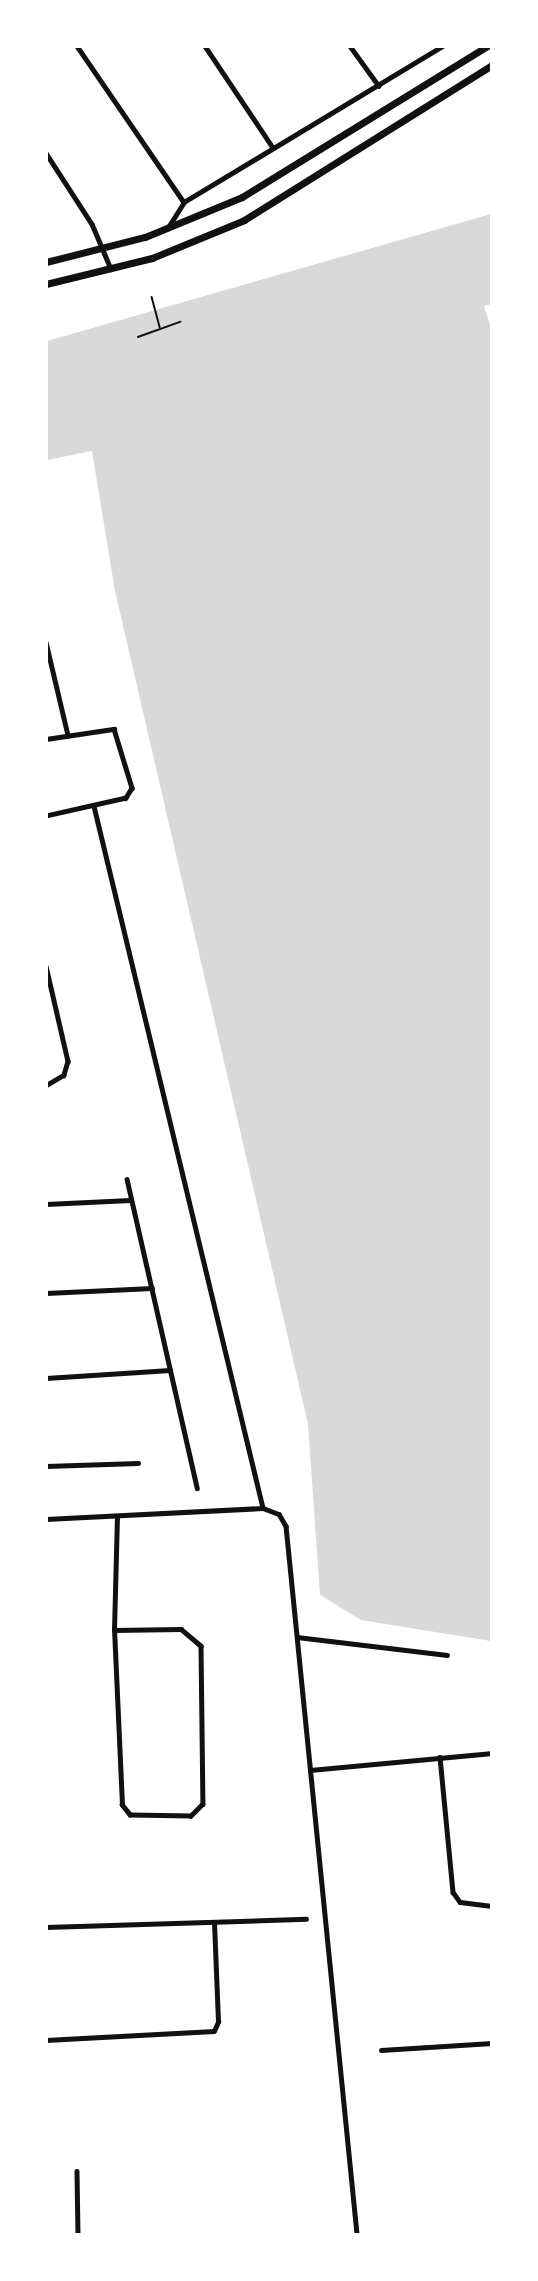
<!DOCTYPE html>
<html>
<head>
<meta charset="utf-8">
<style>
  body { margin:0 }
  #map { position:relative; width:538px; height:2281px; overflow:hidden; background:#fff; font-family:Helvetica,sans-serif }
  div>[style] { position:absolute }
  .water>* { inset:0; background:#d9d9d9 }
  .path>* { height:1.5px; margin:-0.75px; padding:0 0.75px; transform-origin:0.75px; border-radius:0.75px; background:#111 }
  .minor>* { height:4.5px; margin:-2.25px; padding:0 2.25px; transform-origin:2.25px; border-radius:2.25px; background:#111 }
  .secondary>* { height:7px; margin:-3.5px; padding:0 3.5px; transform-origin:3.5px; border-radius:3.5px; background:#111 }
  span { translate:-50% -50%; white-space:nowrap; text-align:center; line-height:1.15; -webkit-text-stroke:4.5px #fff; paint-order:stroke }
  .frame { position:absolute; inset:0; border:48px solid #fff; pointer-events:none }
</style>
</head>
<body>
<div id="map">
  <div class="water">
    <div style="clip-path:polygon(491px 214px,491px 304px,484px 306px,492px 331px,491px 1641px,361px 1620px,320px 1595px,308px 1424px,115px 591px,92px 451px,47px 460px,47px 341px)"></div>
  </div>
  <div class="path">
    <div style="left:152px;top:297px;width:31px;rotate:75deg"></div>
    <div style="left:138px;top:337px;width:45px;rotate:-19.7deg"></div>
  </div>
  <div class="minor">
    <div style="left:77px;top:46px;width:189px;rotate:55.6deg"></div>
    <div style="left:205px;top:46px;width:120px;rotate:56.2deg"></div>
    <div style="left:350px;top:46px;width:49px;rotate:54.1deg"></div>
    <div style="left:46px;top:153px;width:85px;rotate:57.1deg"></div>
    <div style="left:92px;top:224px;width:49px;rotate:67.1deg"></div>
    <div style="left:169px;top:226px;width:28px;rotate:-58deg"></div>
    <div style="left:184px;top:202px;width:302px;rotate:-31.1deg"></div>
    <div style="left:46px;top:642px;width:96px;rotate:76.7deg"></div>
    <div style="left:46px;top:739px;width:69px;rotate:-8.4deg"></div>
    <div style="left:114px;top:729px;width:62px;rotate:73deg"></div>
    <div style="left:132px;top:788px;width:12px;rotate:121deg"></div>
    <div style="left:126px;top:798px;width:82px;rotate:167.3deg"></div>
    <div style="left:94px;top:806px;width:722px;rotate:76.46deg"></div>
    <div style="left:46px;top:966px;width:98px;rotate:77deg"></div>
    <div style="left:68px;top:1061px;width:15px;rotate:106deg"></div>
    <div style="left:64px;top:1075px;width:21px;rotate:149deg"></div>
    <div style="left:127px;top:1179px;width:317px;rotate:77.2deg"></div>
    <div style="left:46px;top:1204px;width:84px;rotate:-2.7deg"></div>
    <div style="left:46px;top:1293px;width:106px;rotate:-2.7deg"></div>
    <div style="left:46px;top:1378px;width:124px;rotate:-3.7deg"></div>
    <div style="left:46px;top:1466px;width:92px;rotate:-1.9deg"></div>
    <div style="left:46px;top:1519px;width:217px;rotate:-2.9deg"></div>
    <div style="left:263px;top:1508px;width:17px;rotate:21deg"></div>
    <div style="left:279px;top:1514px;width:14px;rotate:60deg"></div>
    <div style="left:286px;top:1526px;width:712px;rotate:84.27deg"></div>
    <div style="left:114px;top:1630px;width:67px;rotate:-0.9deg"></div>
    <div style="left:181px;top:1629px;width:26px;rotate:40deg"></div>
    <div style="left:201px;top:1646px;width:158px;rotate:89.3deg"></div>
    <div style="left:203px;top:1804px;width:17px;rotate:135deg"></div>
    <div style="left:191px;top:1816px;width:61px;rotate:-179.1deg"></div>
    <div style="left:130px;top:1815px;width:13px;rotate:-129deg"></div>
    <div style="left:122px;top:1805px;width:175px;rotate:-92.6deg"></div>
    <div style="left:114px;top:1630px;width:113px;rotate:-88.5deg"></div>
    <div style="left:297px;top:1637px;width:151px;rotate:6.8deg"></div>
    <div style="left:440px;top:1757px;width:136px;rotate:84.5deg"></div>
    <div style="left:453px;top:1892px;width:12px;rotate:55deg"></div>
    <div style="left:460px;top:1902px;width:32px;rotate:7deg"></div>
    <div style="left:310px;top:1770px;width:183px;rotate:-5.3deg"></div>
    <div style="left:46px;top:1927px;width:260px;rotate:-1.8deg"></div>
    <div style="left:46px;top:2040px;width:168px;rotate:-3.1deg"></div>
    <div style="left:214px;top:2031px;width:10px;rotate:-66deg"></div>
    <div style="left:218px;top:2022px;width:98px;rotate:-92.3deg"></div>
    <div style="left:381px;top:2050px;width:111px;rotate:-3.6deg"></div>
    <div style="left:77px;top:2171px;width:63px;rotate:89.1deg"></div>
  </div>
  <div class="secondary">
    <div style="left:46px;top:262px;width:102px;rotate:-14.2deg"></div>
    <div style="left:145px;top:237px;width:105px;rotate:-22.4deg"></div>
    <div style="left:242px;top:197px;width:288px;rotate:-31.6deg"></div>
    <div style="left:46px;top:284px;width:109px;rotate:-13.8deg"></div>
    <div style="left:152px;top:258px;width:100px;rotate:-22.4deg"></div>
    <div style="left:244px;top:220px;width:292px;rotate:-32deg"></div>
  </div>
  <div class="frame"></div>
</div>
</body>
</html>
